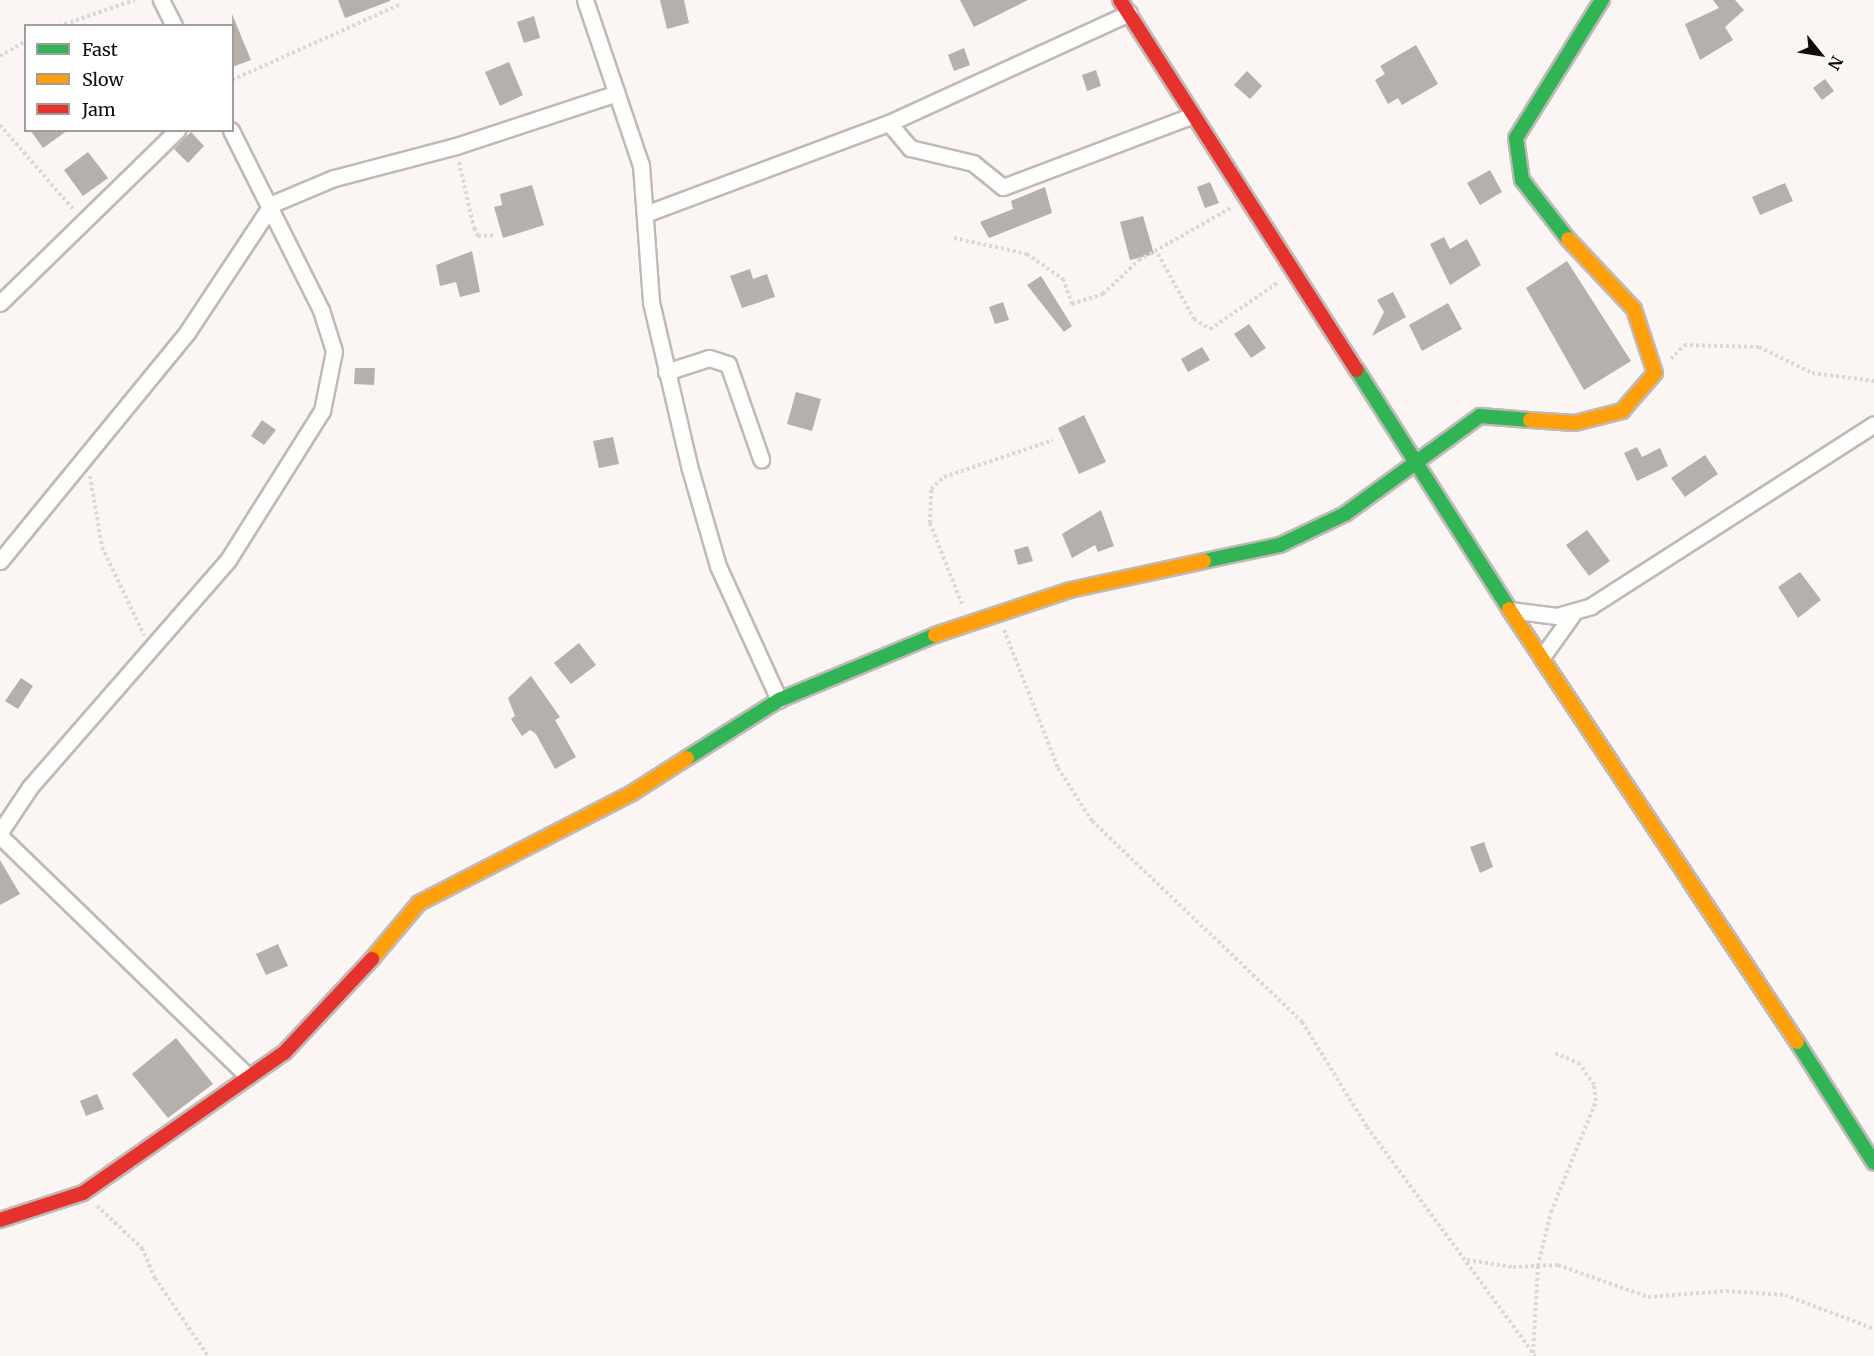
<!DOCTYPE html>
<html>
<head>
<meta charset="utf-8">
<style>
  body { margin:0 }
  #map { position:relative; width:1874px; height:1356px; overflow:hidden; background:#fbf6f4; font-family:Merriweather,serif }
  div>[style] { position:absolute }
  .building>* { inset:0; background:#b5b0ac }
  .path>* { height:4px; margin-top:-2px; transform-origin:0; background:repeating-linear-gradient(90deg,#dad8d8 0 3px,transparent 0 6px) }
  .roads { filter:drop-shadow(2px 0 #c0b9b6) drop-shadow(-2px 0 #c0b9b6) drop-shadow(0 2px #c0b9b6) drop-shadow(0 -2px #c0b9b6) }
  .street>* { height:15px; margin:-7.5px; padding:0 7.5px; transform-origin:7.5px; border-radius:7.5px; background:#fefefd }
  .fast>* { height:14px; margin:-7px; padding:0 7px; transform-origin:7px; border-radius:7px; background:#30b455 }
  .slow>* { height:14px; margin:-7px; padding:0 7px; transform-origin:7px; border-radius:7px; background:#ff9f0a }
  .jam>* { height:14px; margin:-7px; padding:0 7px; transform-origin:7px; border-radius:7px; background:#e5322d }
  span { translate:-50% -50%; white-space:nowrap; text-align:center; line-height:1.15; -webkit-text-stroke:4.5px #fff; paint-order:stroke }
  .legend { position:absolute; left:24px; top:24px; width:210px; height:108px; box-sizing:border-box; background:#fff; border:2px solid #a09d9c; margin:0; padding:8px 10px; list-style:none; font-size:18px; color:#120b08 }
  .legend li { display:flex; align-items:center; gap:12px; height:30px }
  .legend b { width:30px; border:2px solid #a09d9c }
  .north { position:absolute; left:1790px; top:24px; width:60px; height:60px; -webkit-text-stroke:4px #fff; paint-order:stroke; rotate:120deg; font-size:16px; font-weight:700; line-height:24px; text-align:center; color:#120b08 }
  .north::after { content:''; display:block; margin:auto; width:21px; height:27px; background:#120b08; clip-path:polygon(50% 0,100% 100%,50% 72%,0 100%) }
</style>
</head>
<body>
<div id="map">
  <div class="building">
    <div style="clip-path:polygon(338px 0,390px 0,390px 1px,345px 18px)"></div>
    <div style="clip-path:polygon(660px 0,684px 0,689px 23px,667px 29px)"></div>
    <div style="clip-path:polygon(960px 0,1028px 0,974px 27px)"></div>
    <div style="clip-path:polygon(1713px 0,1735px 0,1744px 10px,1725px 27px,1733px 40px,1700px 60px,1685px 24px,1719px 8px)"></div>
    <div style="clip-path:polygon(232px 14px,251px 60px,232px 67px)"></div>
    <div style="clip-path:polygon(534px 16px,540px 38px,524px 43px,517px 22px)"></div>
    <div style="clip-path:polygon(1416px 45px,1438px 84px,1402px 105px,1398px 98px,1388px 104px,1375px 80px,1385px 74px,1380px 66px)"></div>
    <div style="clip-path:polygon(964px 48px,970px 65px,954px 71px,948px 55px)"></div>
    <div style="clip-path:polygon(509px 62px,523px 95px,500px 106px,485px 72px)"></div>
    <div style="clip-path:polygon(1096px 70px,1101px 86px,1087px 91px,1082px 75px)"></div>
    <div style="clip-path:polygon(1247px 71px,1262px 86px,1250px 99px,1234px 85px)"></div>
    <div style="clip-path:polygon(1825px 79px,1834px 91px,1822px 100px,1813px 88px)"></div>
    <div style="clip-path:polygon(30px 130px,68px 130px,43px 148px)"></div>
    <div style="clip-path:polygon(191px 132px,204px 146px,188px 163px,174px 149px)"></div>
    <div style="clip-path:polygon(88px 152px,108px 178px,83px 196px,64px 170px)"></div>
    <div style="clip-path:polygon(1490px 170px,1502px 192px,1480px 205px,1467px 183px)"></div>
    <div style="clip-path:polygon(1210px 182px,1219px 203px,1205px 208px,1197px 187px)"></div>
    <div style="clip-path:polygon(1785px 183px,1793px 201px,1760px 215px,1752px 197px)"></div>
    <div style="clip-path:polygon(532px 185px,544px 225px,503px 238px,494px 207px,502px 205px,500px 194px)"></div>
    <div style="clip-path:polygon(1045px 187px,1052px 213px,989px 238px,980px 222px,1013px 209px,1011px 201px)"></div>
    <div style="clip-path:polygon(1143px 216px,1154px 254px,1130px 260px,1120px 222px)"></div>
    <div style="clip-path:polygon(1444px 237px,1450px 249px,1467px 239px,1481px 265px,1450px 285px,1430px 244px)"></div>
    <div style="clip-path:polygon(472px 251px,480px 292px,460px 297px,456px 282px,440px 286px,436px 265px)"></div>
    <div style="clip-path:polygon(1567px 261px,1631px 361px,1584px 390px,1526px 288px)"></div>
    <div style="clip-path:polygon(750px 269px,753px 279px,767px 274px,775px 297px,742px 308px,730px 276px)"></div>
    <div style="clip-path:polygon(1041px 276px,1072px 326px,1064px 332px,1027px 285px)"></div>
    <div style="clip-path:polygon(1393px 292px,1406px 317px,1372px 336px,1384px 312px,1377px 300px)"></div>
    <div style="clip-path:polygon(1003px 302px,1009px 320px,995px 324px,989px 307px)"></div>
    <div style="clip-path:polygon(1448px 303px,1462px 329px,1422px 351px,1409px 325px)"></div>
    <div style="clip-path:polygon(1249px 324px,1266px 348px,1251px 358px,1234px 334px)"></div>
    <div style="clip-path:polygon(1202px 347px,1210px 360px,1188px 372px,1181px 359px)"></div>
    <div style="clip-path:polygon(355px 368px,375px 368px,374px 385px,354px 384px)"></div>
    <div style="clip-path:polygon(796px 392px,821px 399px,812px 431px,787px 424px)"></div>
    <div style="clip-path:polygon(1084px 415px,1106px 462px,1079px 474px,1058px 428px)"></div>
    <div style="clip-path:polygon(262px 420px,276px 430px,264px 445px,251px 436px)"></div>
    <div style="clip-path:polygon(613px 437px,619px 464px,599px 468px,593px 441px)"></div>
    <div style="clip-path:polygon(1637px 447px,1642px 457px,1660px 448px,1668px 466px,1637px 481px,1624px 453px)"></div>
    <div style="clip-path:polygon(1705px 455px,1718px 474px,1685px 497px,1671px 478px)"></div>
    <div style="clip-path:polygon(1101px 510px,1114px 546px,1098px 552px,1095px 545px,1072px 558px,1062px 534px)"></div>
    <div style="clip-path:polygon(1587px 530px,1610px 561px,1589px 576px,1566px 545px)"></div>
    <div style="clip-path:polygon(1028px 546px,1033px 561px,1018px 565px,1014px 550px)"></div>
    <div style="clip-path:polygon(1800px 572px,1821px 600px,1798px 618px,1778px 587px)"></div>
    <div style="clip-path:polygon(579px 643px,596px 665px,571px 684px,554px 663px)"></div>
    <div style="clip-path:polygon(531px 676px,560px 717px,555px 720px,576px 757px,555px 769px,536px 734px,530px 730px,522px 736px,511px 719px,515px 716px,508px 698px)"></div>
    <div style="clip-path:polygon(21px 678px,33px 686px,18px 709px,5px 701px)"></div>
    <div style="clip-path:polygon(1484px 842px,1493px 867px,1480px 873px,1470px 847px)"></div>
    <div style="clip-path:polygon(0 860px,20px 894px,0 905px)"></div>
    <div style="clip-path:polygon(278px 944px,288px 966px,266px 975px,256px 954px)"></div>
    <div style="clip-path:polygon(176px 1038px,213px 1084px,168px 1118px,132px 1074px)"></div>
    <div style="clip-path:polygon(97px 1094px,104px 1109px,86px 1116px,80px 1101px)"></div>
  </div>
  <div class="path">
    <div style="left:59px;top:26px;width:80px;rotate:-18.9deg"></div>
    <div style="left:0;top:56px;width:30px;rotate:-30deg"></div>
    <div style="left:232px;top:80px;width:185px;rotate:-24.2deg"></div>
    <div style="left:0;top:125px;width:113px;rotate:49deg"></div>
    <div style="left:459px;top:162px;width:68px;rotate:77.2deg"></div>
    <div style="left:474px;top:228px;width:9px;rotate:63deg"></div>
    <div style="left:478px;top:236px;width:18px;rotate:-3deg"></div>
    <div style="left:954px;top:238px;width:75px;rotate:12.4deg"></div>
    <div style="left:1027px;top:254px;width:44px;rotate:34.8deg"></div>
    <div style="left:1063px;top:279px;width:27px;rotate:70deg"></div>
    <div style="left:1072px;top:304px;width:33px;rotate:-18deg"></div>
    <div style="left:1103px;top:294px;width:50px;rotate:-43.4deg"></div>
    <div style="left:1139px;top:260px;width:106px;rotate:-29.5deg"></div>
    <div style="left:1158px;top:254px;width:74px;rotate:61deg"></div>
    <div style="left:1194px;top:319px;width:19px;rotate:32deg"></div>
    <div style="left:1210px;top:329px;width:83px;rotate:-34.3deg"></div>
    <div style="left:1671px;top:359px;width:19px;rotate:-47deg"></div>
    <div style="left:1684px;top:345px;width:75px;rotate:1.5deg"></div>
    <div style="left:1759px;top:347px;width:59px;rotate:26.1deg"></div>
    <div style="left:1812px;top:373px;width:63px;rotate:7.4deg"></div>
    <div style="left:90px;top:476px;width:72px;rotate:80.4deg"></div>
    <div style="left:102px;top:547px;width:98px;rotate:64.5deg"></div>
    <div style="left:962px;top:604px;width:87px;rotate:-111.6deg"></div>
    <div style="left:930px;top:523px;width:34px;rotate:-88deg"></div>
    <div style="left:931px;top:489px;width:18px;rotate:-43deg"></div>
    <div style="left:944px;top:477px;width:115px;rotate:-18.7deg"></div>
    <div style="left:1004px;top:630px;width:148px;rotate:68.6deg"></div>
    <div style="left:1058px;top:768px;width:63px;rotate:57.3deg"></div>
    <div style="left:1092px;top:821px;width:291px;rotate:43.7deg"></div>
    <div style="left:1302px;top:1022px;width:123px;rotate:58.2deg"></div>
    <div style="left:1367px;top:1127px;width:284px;rotate:53.7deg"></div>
    <div style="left:97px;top:1206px;width:62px;rotate:43deg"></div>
    <div style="left:142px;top:1248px;width:33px;rotate:67deg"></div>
    <div style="left:155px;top:1278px;width:94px;rotate:55.8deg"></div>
    <div style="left:1467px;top:1260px;width:47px;rotate:8.7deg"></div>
    <div style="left:1513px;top:1267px;width:45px;rotate:-2.5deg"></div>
    <div style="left:1558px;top:1265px;width:96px;rotate:19.6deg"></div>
    <div style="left:1648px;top:1297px;width:78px;rotate:-4.4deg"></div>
    <div style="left:1726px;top:1291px;width:59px;rotate:3.9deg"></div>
    <div style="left:1785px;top:1295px;width:95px;rotate:20.9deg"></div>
    <div style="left:1533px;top:1353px;width:87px;rotate:-86.7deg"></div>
    <div style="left:1538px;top:1266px;width:56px;rotate:-76.5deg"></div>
    <div style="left:1551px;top:1212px;width:120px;rotate:-67.9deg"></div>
    <div style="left:1596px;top:1101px;width:16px;rotate:-97deg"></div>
    <div style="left:1594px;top:1085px;width:25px;rotate:-124deg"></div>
    <div style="left:1580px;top:1064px;width:30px;rotate:-156deg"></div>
  </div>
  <div class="roads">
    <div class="street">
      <div style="left:161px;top:0;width:29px;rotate:63deg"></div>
      <div style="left:585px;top:0;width:174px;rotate:71.3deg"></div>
      <div style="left:641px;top:165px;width:137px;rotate:85.8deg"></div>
      <div style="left:651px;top:302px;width:171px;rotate:76.9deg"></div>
      <div style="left:690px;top:469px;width:101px;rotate:73.9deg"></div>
      <div style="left:718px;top:566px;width:147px;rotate:65.5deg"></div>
      <div style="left:889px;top:123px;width:33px;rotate:50deg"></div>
      <div style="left:910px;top:148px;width:65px;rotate:13.4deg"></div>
      <div style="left:973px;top:163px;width:38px;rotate:39deg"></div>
      <div style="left:1003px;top:187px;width:201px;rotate:-20.7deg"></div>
      <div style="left:645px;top:214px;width:260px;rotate:-20.5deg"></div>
      <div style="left:889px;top:123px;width:264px;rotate:-24.6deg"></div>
      <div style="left:0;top:303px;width:248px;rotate:-44.3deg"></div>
      <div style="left:666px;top:372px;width:45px;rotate:-18deg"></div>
      <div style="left:709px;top:358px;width:20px;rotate:18deg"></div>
      <div style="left:728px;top:364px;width:101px;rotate:70.8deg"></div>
      <div style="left:0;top:561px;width:297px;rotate:-50.7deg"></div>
      <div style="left:188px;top:331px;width:152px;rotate:-56.5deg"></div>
      <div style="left:272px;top:204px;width:67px;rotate:-22.8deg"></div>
      <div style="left:334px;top:178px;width:126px;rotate:-14.7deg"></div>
      <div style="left:456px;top:146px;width:169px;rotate:-18.2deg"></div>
      <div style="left:1510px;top:610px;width:47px;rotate:7.3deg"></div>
      <div style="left:1557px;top:616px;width:35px;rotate:-16deg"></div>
      <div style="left:1591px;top:606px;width:336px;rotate:-32.7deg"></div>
      <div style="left:1542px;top:657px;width:52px;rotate:-54.5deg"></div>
      <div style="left:0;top:832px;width:54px;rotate:-56.3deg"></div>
      <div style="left:30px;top:787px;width:301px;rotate:-48.9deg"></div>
      <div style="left:228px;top:560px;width:176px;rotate:-57.8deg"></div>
      <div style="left:322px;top:411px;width:61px;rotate:-78.7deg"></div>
      <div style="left:334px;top:351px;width:43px;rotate:-107.6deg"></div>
      <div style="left:321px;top:310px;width:201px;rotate:-116.6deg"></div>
      <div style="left:0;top:836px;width:344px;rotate:44.1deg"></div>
    </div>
    <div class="fast">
      <div style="left:1568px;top:239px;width:75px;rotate:-127.9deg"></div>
      <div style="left:1522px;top:180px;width:42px;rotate:-98.1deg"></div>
      <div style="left:1516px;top:138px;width:163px;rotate:-58.1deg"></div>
      <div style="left:1357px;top:370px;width:283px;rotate:57.5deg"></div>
      <div style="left:1204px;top:561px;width:78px;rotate:-11.9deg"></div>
      <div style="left:1280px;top:545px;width:72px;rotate:-25.5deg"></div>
      <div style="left:1345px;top:514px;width:167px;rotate:-36deg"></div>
      <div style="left:1480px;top:416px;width:50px;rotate:4.6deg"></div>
      <div style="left:687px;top:758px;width:109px;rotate:-32.2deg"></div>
      <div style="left:779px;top:700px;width:169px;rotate:-22.6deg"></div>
      <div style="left:1797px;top:1042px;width:143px;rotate:57.5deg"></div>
    </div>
    <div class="slow">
      <div style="left:1530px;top:420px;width:45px;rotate:3.8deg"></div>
      <div style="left:1575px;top:423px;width:49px;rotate:-14.3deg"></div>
      <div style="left:1622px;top:411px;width:50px;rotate:-49deg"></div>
      <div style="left:1655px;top:373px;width:67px;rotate:-108.2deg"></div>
      <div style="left:1634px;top:309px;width:96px;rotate:-133.3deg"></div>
      <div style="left:1509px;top:609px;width:520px;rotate:56.37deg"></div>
      <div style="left:935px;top:635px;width:142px;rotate:-18.4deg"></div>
      <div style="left:1070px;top:590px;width:137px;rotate:-12.2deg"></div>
      <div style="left:372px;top:959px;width:73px;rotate:-50deg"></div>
      <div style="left:419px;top:903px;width:240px;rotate:-27.3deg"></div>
      <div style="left:632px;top:793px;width:65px;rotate:-32.5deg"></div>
    </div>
    <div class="jam">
      <div style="left:1120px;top:0;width:439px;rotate:57.4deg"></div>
      <div style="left:0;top:1220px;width:87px;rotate:-18deg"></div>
      <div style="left:83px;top:1193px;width:245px;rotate:-34.9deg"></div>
      <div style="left:284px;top:1053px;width:129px;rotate:-46.9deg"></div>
    </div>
  </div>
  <ul class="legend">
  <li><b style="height:8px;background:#30b455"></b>Fast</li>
  <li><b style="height:8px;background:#ff9f0a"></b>Slow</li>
  <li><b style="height:8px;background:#e5322d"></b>Jam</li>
  </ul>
  <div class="north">N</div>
</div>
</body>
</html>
